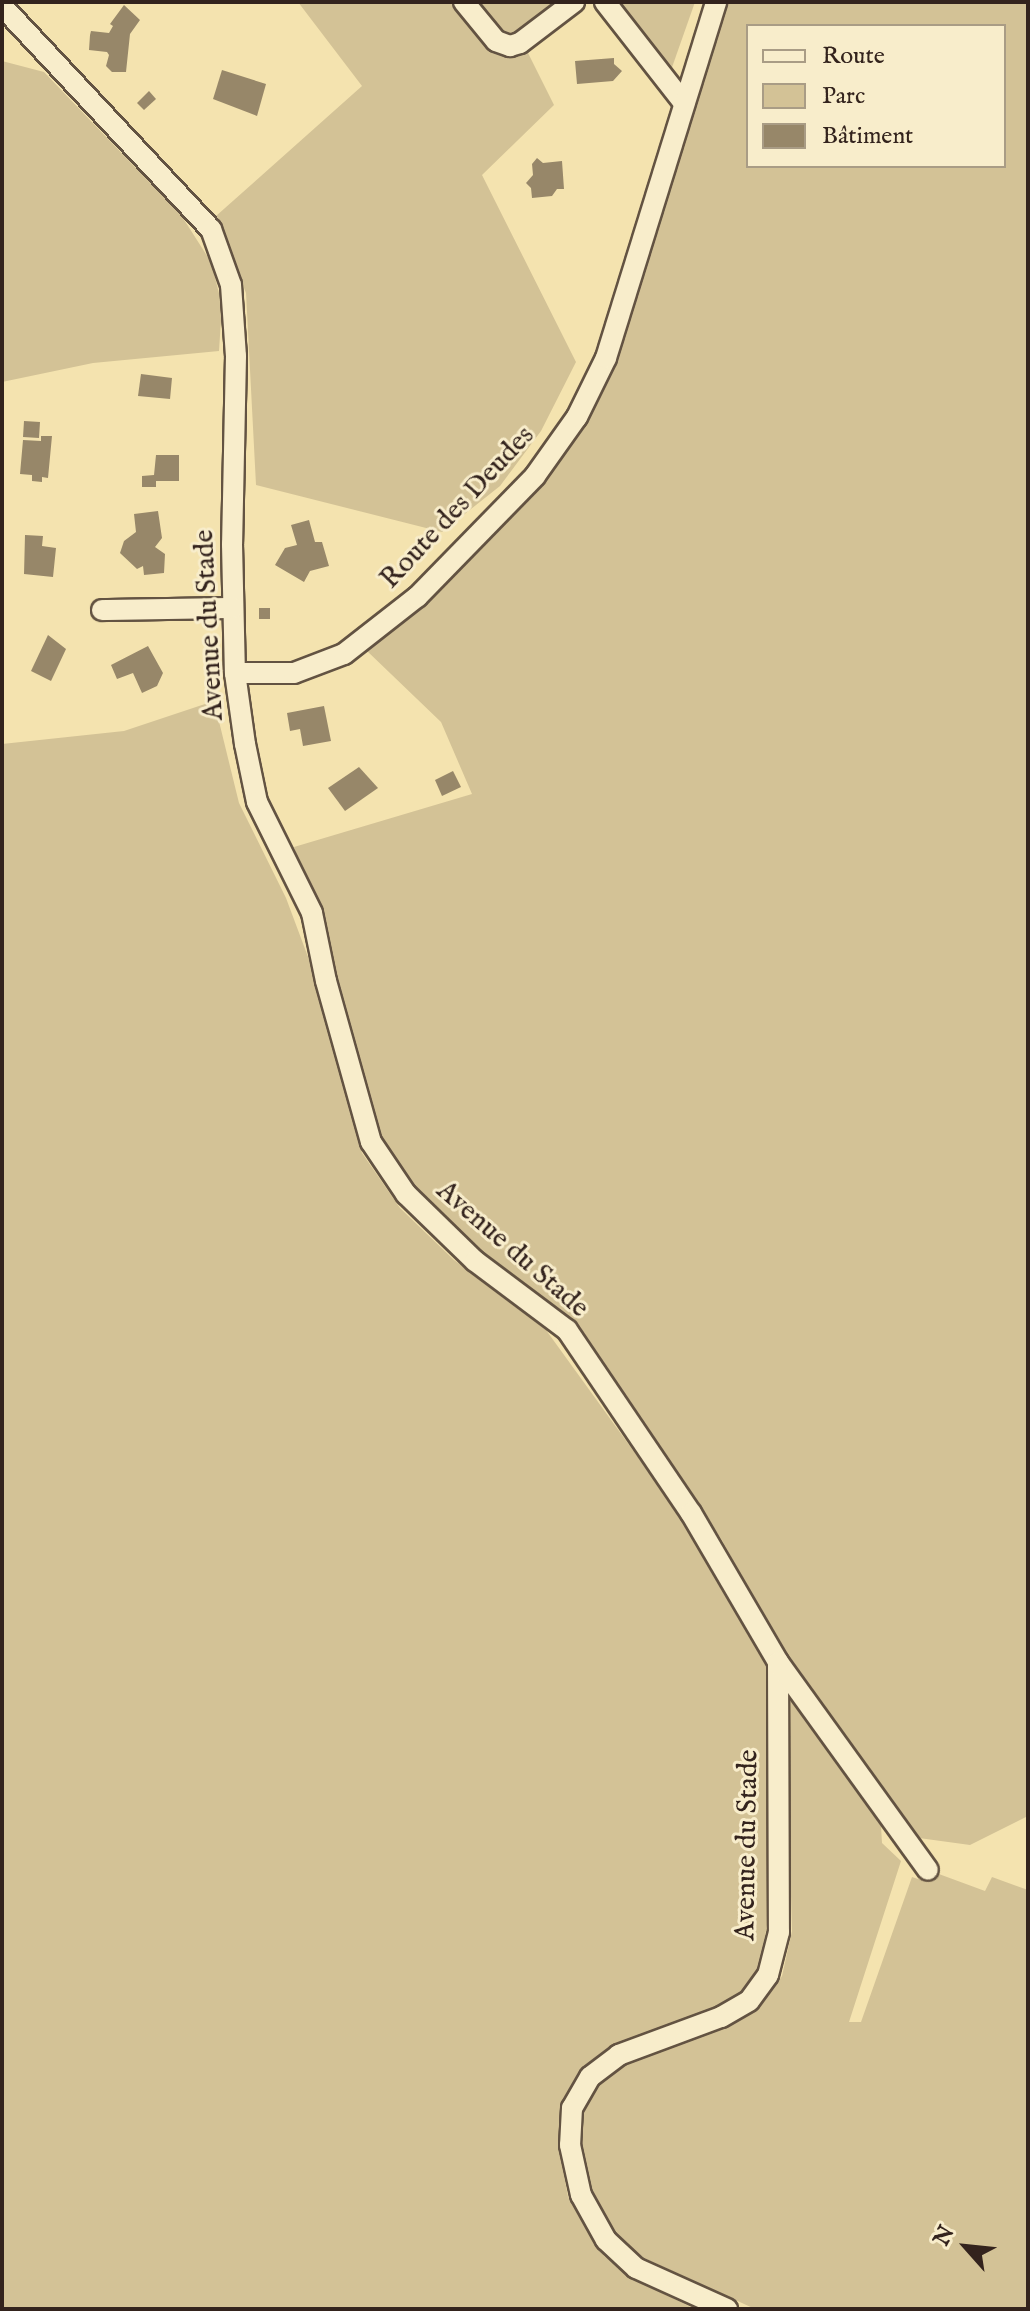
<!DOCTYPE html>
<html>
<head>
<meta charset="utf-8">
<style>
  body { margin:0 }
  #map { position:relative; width:1030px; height:2311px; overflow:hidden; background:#f4e3af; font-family:"IM FELL English",serif }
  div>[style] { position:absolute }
  .green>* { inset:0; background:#d3c296 }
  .building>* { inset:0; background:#978769 }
  .roads { filter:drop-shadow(2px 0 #635342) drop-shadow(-2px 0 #635342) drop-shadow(0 2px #635342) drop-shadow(0 -2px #635342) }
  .minor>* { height:20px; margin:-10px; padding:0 10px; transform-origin:10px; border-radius:10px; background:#f8edcb }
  span { translate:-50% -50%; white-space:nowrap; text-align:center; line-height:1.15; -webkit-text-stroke:6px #f8edcb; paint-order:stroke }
  .street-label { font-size:28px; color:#33231d }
  .frame { position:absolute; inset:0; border:4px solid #33231d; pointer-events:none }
  .legend { position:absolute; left:746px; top:24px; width:260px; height:144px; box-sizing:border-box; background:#f8edcb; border:2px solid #a99c85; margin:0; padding:10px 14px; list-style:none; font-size:24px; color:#33231d }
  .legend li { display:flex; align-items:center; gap:16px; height:40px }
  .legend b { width:40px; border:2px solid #a99c85 }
  .north { position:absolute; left:926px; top:2207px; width:80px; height:80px; -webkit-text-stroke:6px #f8edcb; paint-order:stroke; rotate:297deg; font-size:22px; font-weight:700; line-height:32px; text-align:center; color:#33231d }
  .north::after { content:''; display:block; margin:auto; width:28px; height:36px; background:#33231d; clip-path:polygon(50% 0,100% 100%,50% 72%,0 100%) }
</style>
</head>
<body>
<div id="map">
  <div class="green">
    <div style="clip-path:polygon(298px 2px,580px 2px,524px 45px,554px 105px,482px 175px,576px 362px,541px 431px,500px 486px,442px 532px,256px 485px,246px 293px,216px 216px,362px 86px)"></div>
    <div style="clip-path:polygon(609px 2px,695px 2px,670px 73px)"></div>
    <div style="clip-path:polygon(evenodd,722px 2px,1028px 2px,1028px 1816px,970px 1845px,919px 1838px,787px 1660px,722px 1540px,626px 1401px,412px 1188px,380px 1136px,317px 913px,294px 847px,472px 794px,441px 722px,366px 650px,432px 596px,547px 475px,591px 412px,620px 353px,722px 2px,748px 26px,1004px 26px,1004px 166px,748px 166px,748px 26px)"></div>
    <div style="clip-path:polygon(2px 61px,44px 72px,181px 215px,211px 262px,222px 305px,219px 351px,93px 363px,2px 382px)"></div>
    <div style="clip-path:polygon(214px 701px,239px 803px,286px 898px,317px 981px,362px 1153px,400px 1208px,454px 1260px,546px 1330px,700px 1543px,767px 1665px,767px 1925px,759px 1970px,740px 1993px,702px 2016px,613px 2045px,581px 2069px,561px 2102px,558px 2142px,568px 2197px,604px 2256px,633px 2279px,695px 2309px,2px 2309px,2px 744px,124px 731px)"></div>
    <div style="clip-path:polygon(785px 1684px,881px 1826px,882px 1843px,901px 1861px,849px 2022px,861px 2022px,912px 1877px,924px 1881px,928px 1870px,985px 1891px,992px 1877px,1028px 1890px,1028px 2309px,755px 2309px,644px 2258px,612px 2231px,591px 2197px,579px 2145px,581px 2113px,602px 2081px,627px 2060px,730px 2025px,761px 2006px,782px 1976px,792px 1931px)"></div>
  </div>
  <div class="building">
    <div style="clip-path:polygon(124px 5px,140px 20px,130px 34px,126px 72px,112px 72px,106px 66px,109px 55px,107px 52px,89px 50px,90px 35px,91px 31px,109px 33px,113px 26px,110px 24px)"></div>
    <div style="clip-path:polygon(614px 58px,614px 64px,622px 71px,613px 81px,577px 84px,575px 61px)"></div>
    <div style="clip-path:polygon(222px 70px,266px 84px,257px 116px,213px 99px)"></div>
    <div style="clip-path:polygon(149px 91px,156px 99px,144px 110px,137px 103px)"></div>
    <div style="clip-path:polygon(537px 158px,543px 163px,562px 161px,564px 189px,557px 189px,552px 196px,532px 198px,531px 188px,526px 183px,533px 175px,532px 164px)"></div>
    <div style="clip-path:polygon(141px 374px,172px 378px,170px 399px,138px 396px)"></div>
    <div style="clip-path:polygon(24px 421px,40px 422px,39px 438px,23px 437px)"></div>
    <div style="clip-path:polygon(41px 436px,52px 436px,48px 478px,42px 477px,42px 482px,32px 481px,32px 475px,20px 474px,23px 440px,41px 441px)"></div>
    <div style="clip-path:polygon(156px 455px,179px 455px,179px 481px,156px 481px,156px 487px,142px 487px,142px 476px,154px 475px)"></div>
    <div style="clip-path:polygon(158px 511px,162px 538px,155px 547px,165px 554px,164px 573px,144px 575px,143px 566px,137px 569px,120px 553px,124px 541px,136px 532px,134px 514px)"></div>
    <div style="clip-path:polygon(309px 520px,315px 542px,322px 542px,329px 566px,310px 571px,304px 582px,275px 565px,285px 548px,297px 545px,291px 525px)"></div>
    <div style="clip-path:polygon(25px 535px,43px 536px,42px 546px,56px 548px,53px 577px,24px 574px)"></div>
    <div style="clip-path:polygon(259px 608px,270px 608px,270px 619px,259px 619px)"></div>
    <div style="clip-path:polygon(48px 635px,66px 649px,51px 681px,31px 671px)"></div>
    <div style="clip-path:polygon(148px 646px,163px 673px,157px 686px,142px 693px,133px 673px,117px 679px,111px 665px)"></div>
    <div style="clip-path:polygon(324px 706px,331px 741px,303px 746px,300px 729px,290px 731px,287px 713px)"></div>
    <div style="clip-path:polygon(359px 767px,378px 788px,345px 811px,328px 788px)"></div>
    <div style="clip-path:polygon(453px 771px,461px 787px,442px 796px,435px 780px)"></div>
  </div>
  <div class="roads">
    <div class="minor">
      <div style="left:464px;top:2px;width:50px;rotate:50.6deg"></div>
      <div style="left:496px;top:41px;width:15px;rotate:20deg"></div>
      <div style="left:510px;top:46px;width:10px;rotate:-17deg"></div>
      <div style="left:520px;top:43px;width:68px;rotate:-37.2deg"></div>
      <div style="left:605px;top:2px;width:128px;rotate:52deg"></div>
      <div style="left:2px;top:6px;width:306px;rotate:46.9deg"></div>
      <div style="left:211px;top:229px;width:59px;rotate:70.3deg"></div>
      <div style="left:231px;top:285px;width:71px;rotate:86deg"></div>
      <div style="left:236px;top:356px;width:188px;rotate:91.2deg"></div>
      <div style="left:232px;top:544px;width:129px;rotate:88.7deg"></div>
      <div style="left:235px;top:673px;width:72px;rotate:82deg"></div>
      <div style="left:245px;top:744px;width:59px;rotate:78.3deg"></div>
      <div style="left:257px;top:802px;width:124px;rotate:63.6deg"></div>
      <div style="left:312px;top:913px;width:69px;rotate:78.4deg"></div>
      <div style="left:326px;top:981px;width:167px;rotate:74.4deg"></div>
      <div style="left:371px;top:1142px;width:63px;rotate:56.1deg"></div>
      <div style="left:406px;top:1194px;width:96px;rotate:44.2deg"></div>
      <div style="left:475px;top:1261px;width:115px;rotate:36.9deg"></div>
      <div style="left:567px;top:1330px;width:221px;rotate:55.9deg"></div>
      <div style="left:691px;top:1513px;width:173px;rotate:59.7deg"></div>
      <div style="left:778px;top:1662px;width:270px;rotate:89.8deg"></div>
      <div style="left:779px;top:1932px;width:44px;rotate:104.3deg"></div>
      <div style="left:768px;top:1975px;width:32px;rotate:126deg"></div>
      <div style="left:749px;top:2001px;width:32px;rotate:150deg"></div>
      <div style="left:721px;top:2017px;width:109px;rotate:159.6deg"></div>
      <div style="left:619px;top:2055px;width:36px;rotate:143deg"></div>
      <div style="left:590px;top:2077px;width:36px;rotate:120deg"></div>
      <div style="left:572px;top:2108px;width:37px;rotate:93deg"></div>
      <div style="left:570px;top:2145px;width:51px;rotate:77.6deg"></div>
      <div style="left:581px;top:2195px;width:51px;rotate:60.9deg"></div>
      <div style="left:606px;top:2240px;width:41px;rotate:43deg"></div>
      <div style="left:636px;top:2268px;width:100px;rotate:24.3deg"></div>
      <div style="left:102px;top:610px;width:131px;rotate:-0.9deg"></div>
      <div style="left:235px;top:673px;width:59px"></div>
      <div style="left:294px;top:673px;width:53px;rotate:-20.8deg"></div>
      <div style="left:344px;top:654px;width:93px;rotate:-38deg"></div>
      <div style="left:417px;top:597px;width:169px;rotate:-45.7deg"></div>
      <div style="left:535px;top:476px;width:72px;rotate:-54.6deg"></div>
      <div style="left:577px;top:417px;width:66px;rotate:-63.8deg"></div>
      <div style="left:606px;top:358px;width:373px;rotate:-72.8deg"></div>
      <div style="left:778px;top:1662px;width:256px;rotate:54.2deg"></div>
    </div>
  </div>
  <div class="street-label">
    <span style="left:458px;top:508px;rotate:-47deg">Route des Deudes</span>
    <span style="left:210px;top:625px;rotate:-93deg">Avenue du Stade</span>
    <span style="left:512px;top:1250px;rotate:41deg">Avenue du Stade</span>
    <span style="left:748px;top:1845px;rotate:-89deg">Avenue du Stade</span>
  </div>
  <div class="frame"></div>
  <ul class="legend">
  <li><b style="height:10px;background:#f8edcb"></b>Route</li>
  <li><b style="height:22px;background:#d3c296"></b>Parc</li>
  <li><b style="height:22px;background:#978769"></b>Bâtiment</li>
  </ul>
  <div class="north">N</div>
</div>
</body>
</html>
